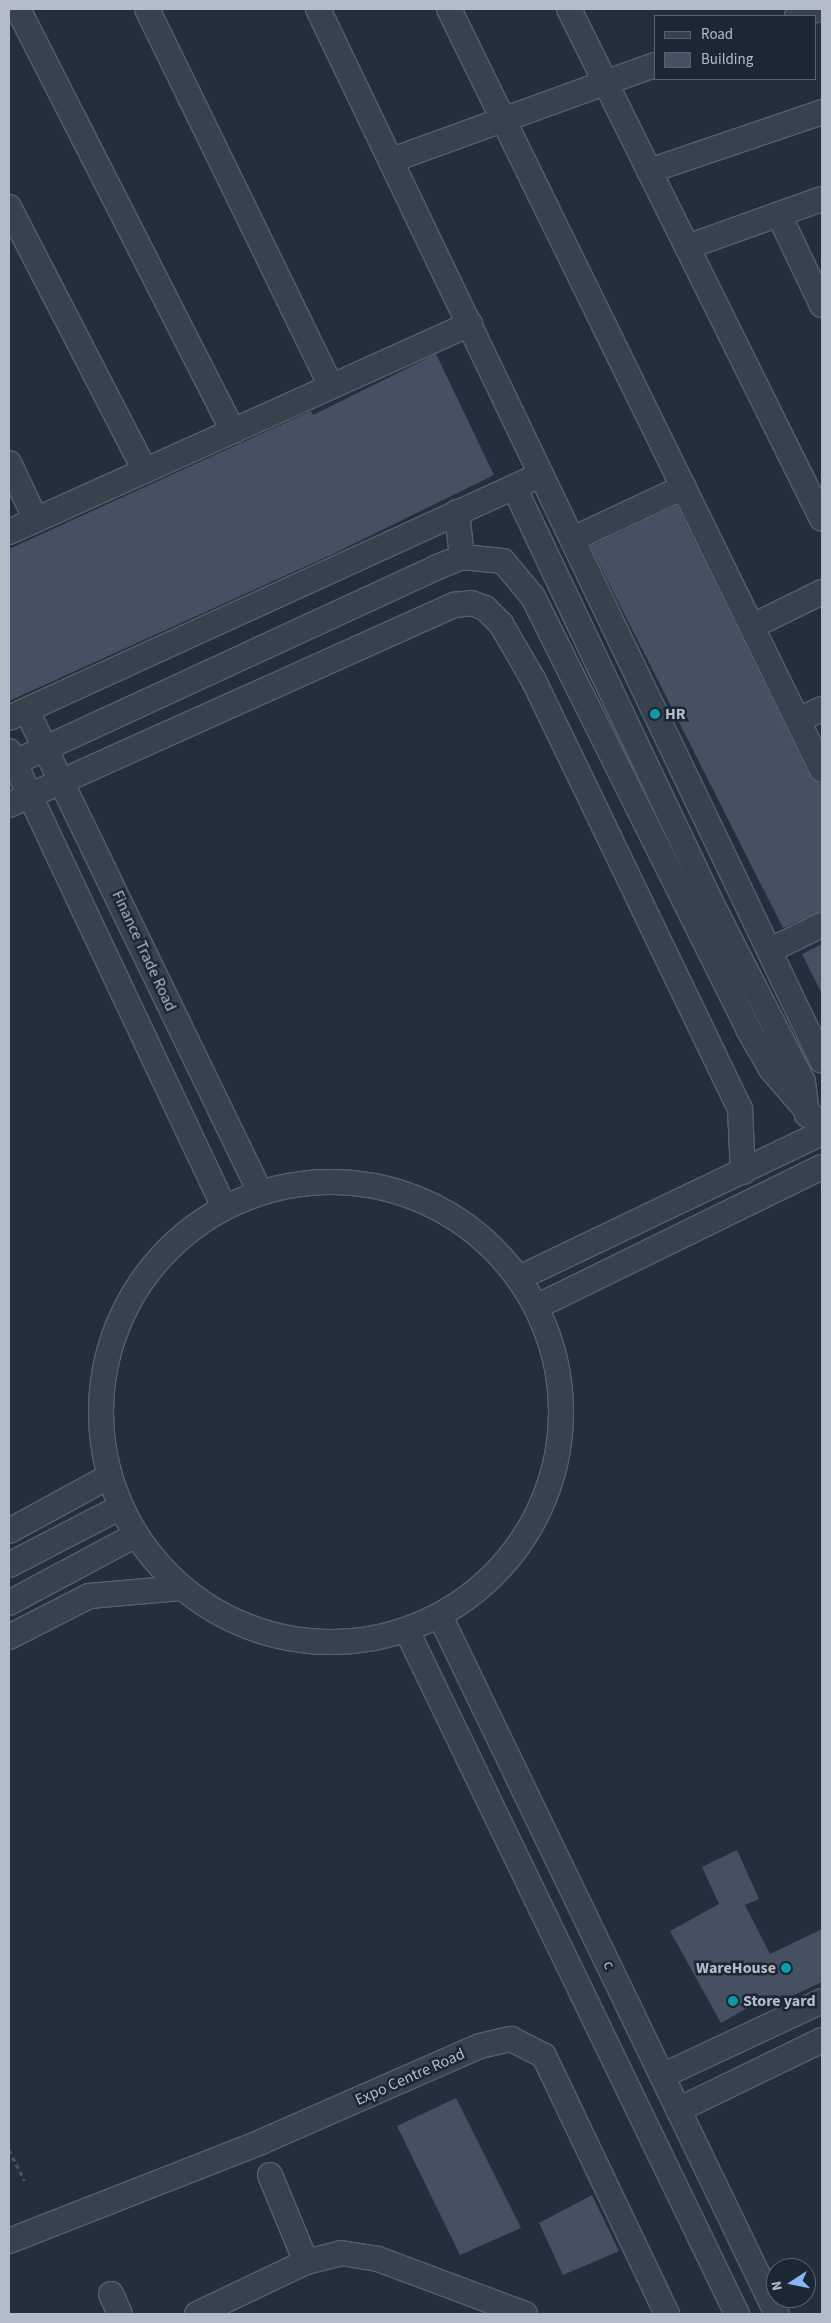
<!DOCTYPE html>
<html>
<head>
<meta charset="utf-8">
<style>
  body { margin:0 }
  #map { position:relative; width:831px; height:2323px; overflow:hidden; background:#242f3e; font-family:"Source Sans 3",sans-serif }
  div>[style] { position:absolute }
  .building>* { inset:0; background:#455162 }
  .path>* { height:3px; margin-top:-1.5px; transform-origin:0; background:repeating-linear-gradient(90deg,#44595c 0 4px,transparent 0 8px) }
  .roads { filter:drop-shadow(1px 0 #565f6c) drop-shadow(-1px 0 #565f6c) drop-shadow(0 1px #565f6c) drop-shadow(0 -1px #565f6c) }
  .minor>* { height:24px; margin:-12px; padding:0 12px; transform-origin:12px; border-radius:12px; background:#38414e }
  .minor>.ring { margin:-12px; padding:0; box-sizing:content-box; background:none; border:24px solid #38414e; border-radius:50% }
  .dots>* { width:14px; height:14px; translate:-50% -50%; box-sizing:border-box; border:2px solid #1d2633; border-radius:50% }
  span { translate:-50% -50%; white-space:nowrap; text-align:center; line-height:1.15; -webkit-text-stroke:5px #1d2633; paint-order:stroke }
  .poi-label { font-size:16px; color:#b4bcc9; font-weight:700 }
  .left { translate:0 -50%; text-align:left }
  .right { translate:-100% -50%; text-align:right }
  .street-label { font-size:16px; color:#b4bcc9 }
  .frame { position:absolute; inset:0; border:10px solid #b4bcc9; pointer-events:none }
  .legend { position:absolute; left:654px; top:15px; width:162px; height:65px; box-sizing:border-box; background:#1d2633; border:1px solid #59626f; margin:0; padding:6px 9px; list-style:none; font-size:15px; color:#b4bcc9 }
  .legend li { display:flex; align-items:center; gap:10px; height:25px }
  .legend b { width:25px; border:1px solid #59626f }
  .north { position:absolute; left:766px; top:2258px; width:50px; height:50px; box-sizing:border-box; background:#1d2633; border:1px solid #59626f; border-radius:50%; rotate:259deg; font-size:14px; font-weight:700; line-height:20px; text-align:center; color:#b4bcc9 }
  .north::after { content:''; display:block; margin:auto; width:18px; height:22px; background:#8ab4f8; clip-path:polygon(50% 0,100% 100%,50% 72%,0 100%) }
</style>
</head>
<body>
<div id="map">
  <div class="building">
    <div style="clip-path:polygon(436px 354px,494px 475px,333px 554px,9px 701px,9px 549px,311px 411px,313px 415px)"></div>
    <div style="clip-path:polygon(677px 505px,810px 776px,822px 785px,822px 911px,783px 928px,590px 546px)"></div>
    <div style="clip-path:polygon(822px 944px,822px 994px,802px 954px)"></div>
    <div style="clip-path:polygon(737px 1850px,759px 1899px,745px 1905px,770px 1954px,822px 1929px,822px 1982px,769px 2007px,765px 1998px,721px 2023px,670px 1931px,719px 1904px,702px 1867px)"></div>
    <div style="clip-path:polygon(456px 2098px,521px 2228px,460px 2255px,397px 2126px)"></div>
    <div style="clip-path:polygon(592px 2195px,619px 2251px,563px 2275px,539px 2223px)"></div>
  </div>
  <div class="path">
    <div style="left:9px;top:2150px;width:34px;rotate:63deg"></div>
  </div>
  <div class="roads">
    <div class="minor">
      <div style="left:18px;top:9px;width:474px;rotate:63deg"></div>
      <div style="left:147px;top:9px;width:420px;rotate:64deg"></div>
      <div style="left:318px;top:9px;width:1166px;rotate:64.4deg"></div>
      <div style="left:449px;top:9px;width:847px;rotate:63.89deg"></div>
      <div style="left:569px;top:9px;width:569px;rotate:63.61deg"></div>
      <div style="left:797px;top:16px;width:23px;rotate:-18deg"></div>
      <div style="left:392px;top:160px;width:280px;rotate:-19.9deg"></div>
      <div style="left:649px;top:171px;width:183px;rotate:-18.8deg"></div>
      <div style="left:9px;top:207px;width:297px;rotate:62.7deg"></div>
      <div style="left:779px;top:215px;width:100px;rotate:64.5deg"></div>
      <div style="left:687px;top:247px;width:143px;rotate:-19.6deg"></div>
      <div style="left:9px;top:463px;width:63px;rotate:64.7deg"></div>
      <div style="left:514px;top:487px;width:471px;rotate:64.6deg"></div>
      <div style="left:716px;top:912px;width:191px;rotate:62.9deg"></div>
      <div style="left:803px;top:1082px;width:33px;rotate:83deg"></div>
      <div style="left:457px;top:512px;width:45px;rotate:83.7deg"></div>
      <div style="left:9px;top:532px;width:506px;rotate:-24.28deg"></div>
      <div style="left:575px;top:538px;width:120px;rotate:-25.1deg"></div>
      <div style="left:753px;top:626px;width:77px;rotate:-26.2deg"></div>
      <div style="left:27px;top:711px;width:534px;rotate:64.15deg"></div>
      <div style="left:9px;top:718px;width:572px;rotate:-24.59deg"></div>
      <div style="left:799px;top:720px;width:25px;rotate:-26deg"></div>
      <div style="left:9px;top:751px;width:504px;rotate:64.76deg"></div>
      <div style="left:9px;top:765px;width:469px;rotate:-24.8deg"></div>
      <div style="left:435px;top:568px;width:29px;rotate:-22deg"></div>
      <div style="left:462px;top:557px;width:41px;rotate:5.6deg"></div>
      <div style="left:503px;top:561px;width:47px;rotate:50.2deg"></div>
      <div style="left:533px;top:597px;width:483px;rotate:63.5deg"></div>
      <div style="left:748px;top:1029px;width:46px;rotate:60.1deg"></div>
      <div style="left:771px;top:1069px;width:78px;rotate:49.2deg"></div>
      <div style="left:9px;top:805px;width:489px;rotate:-24.2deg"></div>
      <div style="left:455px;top:605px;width:16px;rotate:-7deg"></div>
      <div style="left:471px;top:603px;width:15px;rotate:20deg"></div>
      <div style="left:485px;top:608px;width:23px;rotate:45deg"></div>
      <div style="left:501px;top:624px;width:66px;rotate:59.9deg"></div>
      <div style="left:534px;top:681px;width:475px;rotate:64.3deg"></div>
      <div style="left:740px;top:1109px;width:63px;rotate:87.3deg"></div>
      <div style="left:770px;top:950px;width:58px;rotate:-25.7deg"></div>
      <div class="ring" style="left:101px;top:1182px;width:436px;height:436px"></div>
      <div style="left:519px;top:1278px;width:336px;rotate:-25.6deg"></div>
      <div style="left:536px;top:1307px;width:318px;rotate:-26.1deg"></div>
      <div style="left:9px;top:1531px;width:115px;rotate:-28.6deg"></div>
      <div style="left:9px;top:1565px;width:126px;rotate:-27.4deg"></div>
      <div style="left:9px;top:1603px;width:144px;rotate:-28.2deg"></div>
      <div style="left:440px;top:1616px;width:775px;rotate:64.23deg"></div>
      <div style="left:407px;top:1631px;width:759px;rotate:64.21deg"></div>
      <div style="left:9px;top:1637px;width:90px;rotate:-27.1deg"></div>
      <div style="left:89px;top:1596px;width:92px;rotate:-5deg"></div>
      <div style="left:662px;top:2076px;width:177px;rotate:-25.1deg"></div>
      <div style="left:678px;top:2110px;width:160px;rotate:-25.9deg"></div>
      <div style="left:270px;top:2175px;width:94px;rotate:67.5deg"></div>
      <div style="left:9px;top:2241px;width:271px;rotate:-21.4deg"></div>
      <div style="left:261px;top:2142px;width:239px;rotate:-23.7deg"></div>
      <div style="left:480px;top:2046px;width:32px;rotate:-13deg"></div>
      <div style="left:511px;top:2039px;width:37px;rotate:27deg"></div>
      <div style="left:544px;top:2056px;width:286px;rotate:64.5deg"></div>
      <div style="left:111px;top:2294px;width:22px;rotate:66deg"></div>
      <div style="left:197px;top:2314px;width:121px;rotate:-25.5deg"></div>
      <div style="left:306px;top:2262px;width:36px;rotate:-14deg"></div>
      <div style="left:341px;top:2253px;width:37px;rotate:9deg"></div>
      <div style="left:378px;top:2259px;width:157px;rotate:20.5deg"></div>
    </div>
  </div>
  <div class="dots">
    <div style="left:655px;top:714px;background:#0f9aa8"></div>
    <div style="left:786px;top:1968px;background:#0f9aa8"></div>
    <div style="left:733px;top:2001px;background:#0f9aa8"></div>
  </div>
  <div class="poi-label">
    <span class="left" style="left:665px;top:714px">HR</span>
    <span class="right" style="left:776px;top:1968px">WareHouse</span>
    <span class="left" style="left:743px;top:2001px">Store yard</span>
  </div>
  <div class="street-label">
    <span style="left:144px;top:951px;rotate:65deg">Finance Trade Road</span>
    <span style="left:609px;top:1965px;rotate:64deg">c</span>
    <span style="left:410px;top:2077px;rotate:-24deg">Expo Centre Road</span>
  </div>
  <div class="frame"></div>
  <ul class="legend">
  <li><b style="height:6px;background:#38414e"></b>Road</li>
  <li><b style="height:14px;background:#455162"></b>Building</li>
  </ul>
  <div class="north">N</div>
</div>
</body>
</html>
